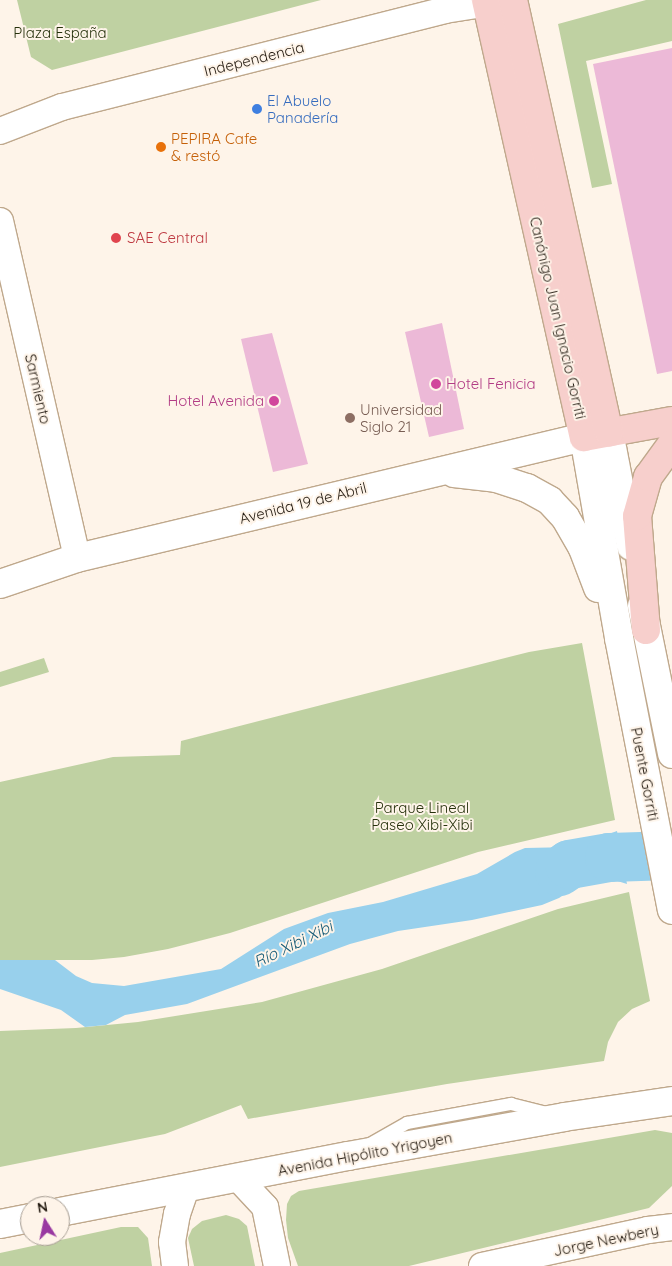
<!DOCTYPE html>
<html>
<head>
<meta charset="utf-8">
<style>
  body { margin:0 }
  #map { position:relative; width:672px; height:1266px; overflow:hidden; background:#fef4e9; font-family:Quicksand,sans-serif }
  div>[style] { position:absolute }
  .green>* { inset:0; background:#bfd1a2 }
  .water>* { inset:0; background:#98d0ec }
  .river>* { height:49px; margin:-24.5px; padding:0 24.5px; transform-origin:24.5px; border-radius:24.5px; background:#98d0ec }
  .building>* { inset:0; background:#ecb9d7 }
  .roads { filter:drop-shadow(1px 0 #bfa88c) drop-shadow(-1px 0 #bfa88c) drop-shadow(0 1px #bfa88c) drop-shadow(0 -1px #bfa88c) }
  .lane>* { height:12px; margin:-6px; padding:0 6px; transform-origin:6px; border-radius:6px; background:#fff }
  .street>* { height:26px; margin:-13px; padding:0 13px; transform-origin:13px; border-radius:13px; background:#fff }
  .secondary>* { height:28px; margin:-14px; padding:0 14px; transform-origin:14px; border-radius:14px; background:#fff }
  .primary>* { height:28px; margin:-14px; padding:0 14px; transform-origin:14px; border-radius:14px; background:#f7cfcc }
  .dots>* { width:14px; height:14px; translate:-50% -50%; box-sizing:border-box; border:2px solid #fef4e9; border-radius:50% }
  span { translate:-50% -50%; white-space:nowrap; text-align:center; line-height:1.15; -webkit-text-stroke:4px #fef4e9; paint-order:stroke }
  .park-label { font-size:15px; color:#26310c }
  .street-label { font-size:15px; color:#251c12 }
  .shop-label { font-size:15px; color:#366cbe }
  .left { translate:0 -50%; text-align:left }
  .food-label { font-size:15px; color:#c56008 }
  .health-label { font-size:15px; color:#be3a42 }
  .hotel-label { font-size:15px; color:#b23c85 }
  .right { translate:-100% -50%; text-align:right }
  .education-label { font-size:15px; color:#785e54 }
  .water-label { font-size:16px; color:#155a76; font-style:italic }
  .north { position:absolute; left:20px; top:1196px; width:50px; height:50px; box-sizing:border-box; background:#fef4e9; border:1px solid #a79e93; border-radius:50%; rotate:350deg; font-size:14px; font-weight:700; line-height:20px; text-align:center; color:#251c12 }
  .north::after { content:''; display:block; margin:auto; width:18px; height:22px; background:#9939a1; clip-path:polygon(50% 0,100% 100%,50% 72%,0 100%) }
</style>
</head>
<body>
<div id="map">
  <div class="green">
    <div style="clip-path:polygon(17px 0,321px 0,52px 70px,31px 57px)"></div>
    <div style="clip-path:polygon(646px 0,672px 0,672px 41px,586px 61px,612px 184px,592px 188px,558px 24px)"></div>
    <div style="clip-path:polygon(582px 643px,615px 820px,478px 852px,230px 933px,168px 949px,124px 957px,92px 960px,0 960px,0 782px,113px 757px,180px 755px,181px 741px,529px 652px)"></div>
    <div style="clip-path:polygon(44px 658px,49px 672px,0 687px,0 672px)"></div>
    <div style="clip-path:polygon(629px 892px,650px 1001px,632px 1009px,618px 1022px,608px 1042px,604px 1061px,447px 1084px,248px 1119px,241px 1105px,165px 1134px,0 1167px,0 1031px,76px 1028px,138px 1022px,262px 1002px,382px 969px,558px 909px)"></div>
    <div style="clip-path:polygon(655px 1130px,672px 1133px,672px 1186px,649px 1208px,409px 1266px,298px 1266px,288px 1238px,286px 1220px,287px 1204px,291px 1196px,299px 1191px)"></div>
    <div style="clip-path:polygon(226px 1215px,239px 1219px,247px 1226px,255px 1266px,194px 1266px,188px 1238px,192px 1229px,202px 1221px)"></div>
    <div style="clip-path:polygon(121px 1227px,138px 1227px,148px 1238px,152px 1266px,0 1266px,0 1253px)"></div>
  </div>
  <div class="water">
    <div style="clip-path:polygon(617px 831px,627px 884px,611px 879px,585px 881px,559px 898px,542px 905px,472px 920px,398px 931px,350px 944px,187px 1004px,125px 1015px,106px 1025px,85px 1027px,61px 1010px,0 989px,0 960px,55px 960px,76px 976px,92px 983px,124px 986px,221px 969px,284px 929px,328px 913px,383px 902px,477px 874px,515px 852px,525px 848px,573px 847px)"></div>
  </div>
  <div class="river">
    <div style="left:559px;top:871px;width:12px;rotate:-35deg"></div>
    <div style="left:569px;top:864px;width:41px;rotate:-9.9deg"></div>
    <div style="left:609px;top:857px;width:63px;rotate:-1.8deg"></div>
  </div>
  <div class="building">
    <div style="clip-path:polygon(672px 48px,672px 371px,657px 374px,593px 64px)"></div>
    <div style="clip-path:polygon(442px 323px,464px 429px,429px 437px,405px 332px)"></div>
    <div style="clip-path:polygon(272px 333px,308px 464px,273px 472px,241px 339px)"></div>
  </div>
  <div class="roads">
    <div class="lane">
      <div style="left:370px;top:1144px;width:43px;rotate:-29.6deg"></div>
      <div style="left:407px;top:1123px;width:106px;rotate:-10.4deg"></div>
      <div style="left:511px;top:1104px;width:37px;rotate:14deg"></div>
    </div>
    <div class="street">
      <div style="left:0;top:131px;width:66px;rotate:-21.2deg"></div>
      <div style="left:62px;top:107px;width:395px;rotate:-14.2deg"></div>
      <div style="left:445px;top:10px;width:64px;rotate:-9deg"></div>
      <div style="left:0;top:221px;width:346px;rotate:77.1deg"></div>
      <div style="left:238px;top:1178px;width:40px;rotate:47deg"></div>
      <div style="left:265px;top:1207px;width:60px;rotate:78.5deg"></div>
      <div style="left:175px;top:1266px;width:24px;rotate:-97deg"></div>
      <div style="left:172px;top:1242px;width:28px;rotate:-80deg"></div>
      <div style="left:177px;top:1214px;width:28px;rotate:-71deg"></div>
      <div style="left:482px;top:1266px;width:170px;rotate:-12.2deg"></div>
      <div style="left:648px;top:1230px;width:24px;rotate:-7deg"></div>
    </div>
    <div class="secondary">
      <div style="left:609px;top:432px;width:116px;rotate:79.1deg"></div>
      <div style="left:454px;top:473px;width:42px;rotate:6.8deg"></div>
      <div style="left:496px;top:478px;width:33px;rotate:18deg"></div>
      <div style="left:527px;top:488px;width:26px;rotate:29deg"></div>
      <div style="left:550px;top:501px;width:22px;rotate:47deg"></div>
      <div style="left:565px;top:517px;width:34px;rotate:60deg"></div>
      <div style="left:582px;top:546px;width:45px;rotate:69.1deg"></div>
      <div style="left:0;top:584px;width:81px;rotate:-18.7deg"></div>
      <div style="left:77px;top:558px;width:521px;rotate:-13.42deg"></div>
      <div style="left:584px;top:437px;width:204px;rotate:80.1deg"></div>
      <div style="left:619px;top:638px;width:277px;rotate:79deg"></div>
      <div style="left:642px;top:606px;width:151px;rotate:78.5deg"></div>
      <div style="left:60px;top:1212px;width:293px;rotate:-11deg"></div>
      <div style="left:348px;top:1156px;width:219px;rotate:-10.2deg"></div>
      <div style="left:564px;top:1117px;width:109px;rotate:-8.4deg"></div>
      <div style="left:0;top:1224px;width:31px;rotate:-11deg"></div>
    </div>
    <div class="primary">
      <div style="left:486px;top:0;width:448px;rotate:77.4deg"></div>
      <div style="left:584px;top:437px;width:89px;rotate:-10.3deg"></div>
      <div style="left:513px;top:0;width:443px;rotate:77.5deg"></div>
      <div style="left:646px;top:630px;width:114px;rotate:-94.5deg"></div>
      <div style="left:637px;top:516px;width:41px;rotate:-74.2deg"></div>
      <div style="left:648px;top:477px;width:41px;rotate:-54deg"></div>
    </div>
  </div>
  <div class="dots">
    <div style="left:257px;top:109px;background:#3f7fe0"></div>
    <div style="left:161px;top:147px;background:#e8710a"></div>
    <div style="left:116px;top:238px;background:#e0444e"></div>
    <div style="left:436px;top:384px;background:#d1479c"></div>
    <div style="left:274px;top:401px;background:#d1479c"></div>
    <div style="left:350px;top:418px;background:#8d6e63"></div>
  </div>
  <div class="park-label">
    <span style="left:60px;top:33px">Plaza España</span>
    <span style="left:422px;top:816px">Parque Lineal<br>Paseo Xibi-Xibi</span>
  </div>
  <div class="street-label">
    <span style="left:254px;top:59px;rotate:-14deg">Independencia</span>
    <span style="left:558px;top:318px;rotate:77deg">Canónigo Juan Ignacio Gorriti</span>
    <span style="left:38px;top:389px;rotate:77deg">Sarmiento</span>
    <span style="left:303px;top:503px;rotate:-14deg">Avenida 19 de Abril</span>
    <span style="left:645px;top:774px;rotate:79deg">Puente Gorriti</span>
    <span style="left:365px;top:1154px;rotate:-11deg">Avenida Hipólito Yrigoyen</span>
    <span style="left:606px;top:1240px;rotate:-12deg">Jorge Newbery</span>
  </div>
  <div class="shop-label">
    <span class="left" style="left:267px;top:109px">El Abuelo<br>Panadería</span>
  </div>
  <div class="food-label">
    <span class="left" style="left:171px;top:147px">PEPIRA Cafe<br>&amp; restó</span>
  </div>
  <div class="health-label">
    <span class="left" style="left:127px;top:238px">SAE Central</span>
  </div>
  <div class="hotel-label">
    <span class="left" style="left:446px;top:384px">Hotel Fenicia</span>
    <span class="right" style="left:264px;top:401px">Hotel Avenida</span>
  </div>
  <div class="education-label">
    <span class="left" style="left:360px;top:418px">Universidad<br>Siglo 21</span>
  </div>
  <div class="water-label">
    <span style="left:293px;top:944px;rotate:-26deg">Río Xibi Xibi</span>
  </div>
  <div class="north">N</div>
</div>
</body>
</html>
